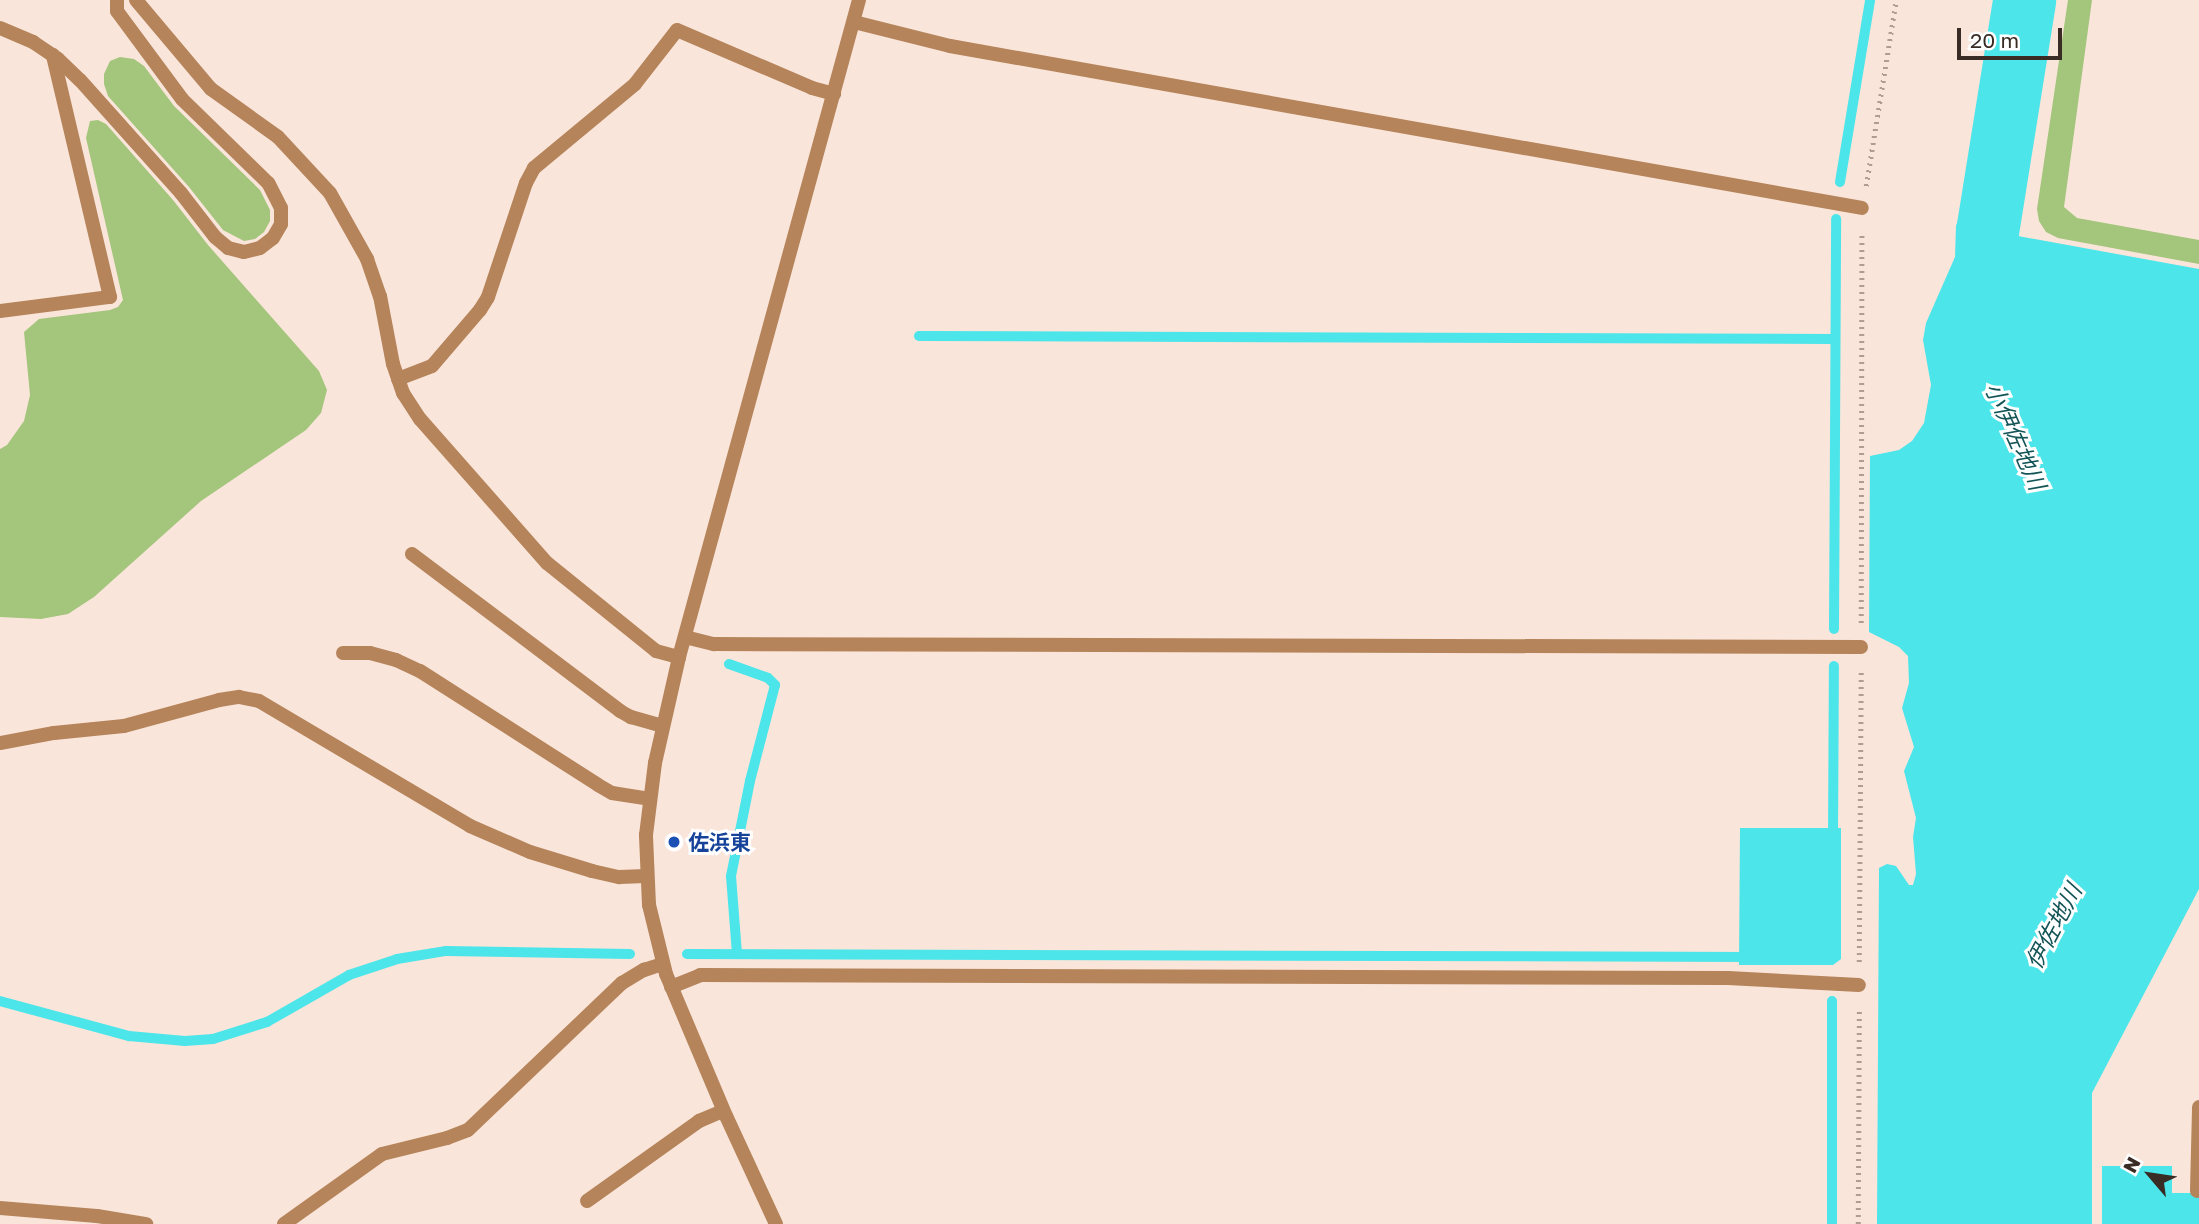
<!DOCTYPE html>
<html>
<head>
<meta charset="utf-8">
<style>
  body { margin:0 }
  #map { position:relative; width:2199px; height:1224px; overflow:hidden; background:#fae5da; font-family:"Golos Text","Noto Sans JP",sans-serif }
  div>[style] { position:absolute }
  .green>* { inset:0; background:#a3c57c }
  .water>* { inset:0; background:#4ce5ea }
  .pier>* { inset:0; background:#fae5da }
  .stream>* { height:10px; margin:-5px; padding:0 5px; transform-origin:5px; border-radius:5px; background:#4ce5ea }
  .river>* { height:63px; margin:-31.5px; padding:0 31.5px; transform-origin:31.5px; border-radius:31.5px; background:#4ce5ea }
  .path>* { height:4.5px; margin-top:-2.25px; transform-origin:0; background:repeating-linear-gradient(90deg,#af9d93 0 2px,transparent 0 7px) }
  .service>* { height:14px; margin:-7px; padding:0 7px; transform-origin:7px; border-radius:7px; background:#b5845a }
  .minor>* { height:14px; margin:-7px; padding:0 7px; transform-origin:7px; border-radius:7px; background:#b5845a }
  .tertiary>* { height:14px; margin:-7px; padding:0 7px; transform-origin:7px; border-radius:7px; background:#b5845a }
  .dots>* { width:19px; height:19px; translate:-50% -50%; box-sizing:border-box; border:4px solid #fff; border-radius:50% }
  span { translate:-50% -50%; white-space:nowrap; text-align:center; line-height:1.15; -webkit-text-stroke:6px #fff; paint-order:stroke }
  .transit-label { font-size:21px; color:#164399; font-weight:700 }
  .left { translate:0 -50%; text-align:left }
  .water-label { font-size:23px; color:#135456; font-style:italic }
  .north { position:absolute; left:2115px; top:1140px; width:70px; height:70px; -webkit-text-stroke:5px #fff; paint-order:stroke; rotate:299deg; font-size:19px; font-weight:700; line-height:28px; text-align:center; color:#392c24 }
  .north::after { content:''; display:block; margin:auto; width:24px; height:32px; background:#392c24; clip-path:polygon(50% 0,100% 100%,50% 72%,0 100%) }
  .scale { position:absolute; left:1957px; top:28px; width:105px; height:32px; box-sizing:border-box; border:4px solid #392c24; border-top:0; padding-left:9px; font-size:21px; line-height:24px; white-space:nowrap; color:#392c24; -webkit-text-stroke:5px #fff; paint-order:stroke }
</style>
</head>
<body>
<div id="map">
  <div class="green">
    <div style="clip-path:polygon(2068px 0,2092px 0,2064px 207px,2077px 218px,2199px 240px,2199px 264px,2058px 238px,2046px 232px,2039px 221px,2037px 209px)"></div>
    <div style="clip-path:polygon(120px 57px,134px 59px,144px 66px,174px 106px,260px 190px,270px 210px,270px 221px,264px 232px,255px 239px,244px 241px,223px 230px,189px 187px,108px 96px,104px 84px,104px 74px,110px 61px)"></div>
    <div style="clip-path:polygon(98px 120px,106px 124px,173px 200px,208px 245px,319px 371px,327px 390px,321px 413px,306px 430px,201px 501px,94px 597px,68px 614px,41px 619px,0 617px,0 449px,7px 445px,24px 421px,30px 395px,24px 332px,39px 319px,110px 310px,118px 307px,123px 300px,86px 138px,90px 121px)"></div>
  </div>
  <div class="water">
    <div style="clip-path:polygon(2000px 147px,2015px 183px,2018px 236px,2199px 269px,2199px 889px,2092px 1093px,2092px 1166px,2172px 1166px,2172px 1193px,2199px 1193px,2199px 1224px,1877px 1224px,1879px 868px,1887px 864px,1896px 866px,1909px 885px,1913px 885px,1916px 874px,1913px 837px,1916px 818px,1904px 771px,1914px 747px,1902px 708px,1909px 683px,1908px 656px,1899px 647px,1869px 632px,1870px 456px,1899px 450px,1912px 441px,1924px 423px,1931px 385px,1923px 340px,1926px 323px,1955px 257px,1956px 226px,1963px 206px)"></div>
    <div style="clip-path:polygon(1740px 828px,1841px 828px,1841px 959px,1833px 965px,1739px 965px)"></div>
  </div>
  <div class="pier">
    <div style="clip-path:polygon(2092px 1166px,2102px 1166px,2102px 1224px,2092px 1224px)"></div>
  </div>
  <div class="stream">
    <div style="left:1840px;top:182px;width:184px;rotate:-80.6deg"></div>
    <div style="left:919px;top:336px;width:916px;rotate:0.19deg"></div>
    <div style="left:1834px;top:629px;width:410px;rotate:-89.7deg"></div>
    <div style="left:729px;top:664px;width:41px;rotate:19.7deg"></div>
    <div style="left:768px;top:678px;width:10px;rotate:45deg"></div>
    <div style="left:775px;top:685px;width:99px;rotate:104.6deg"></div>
    <div style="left:750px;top:781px;width:97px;rotate:101.3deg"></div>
    <div style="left:731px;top:876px;width:78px;rotate:85.6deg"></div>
    <div style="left:1833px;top:841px;width:175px;rotate:-89.7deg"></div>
    <div style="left:687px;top:954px;width:1066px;rotate:0.16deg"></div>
    <div style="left:0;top:1001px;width:134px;rotate:15.2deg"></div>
    <div style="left:129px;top:1036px;width:56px;rotate:5.1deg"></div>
    <div style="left:185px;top:1041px;width:28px;rotate:-4deg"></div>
    <div style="left:213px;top:1039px;width:57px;rotate:-17.5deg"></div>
    <div style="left:267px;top:1022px;width:95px;rotate:-29.8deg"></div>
    <div style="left:349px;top:975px;width:51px;rotate:-18.4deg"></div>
    <div style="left:397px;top:959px;width:50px;rotate:-9.3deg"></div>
    <div style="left:446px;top:951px;width:184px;rotate:0.9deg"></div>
    <div style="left:1832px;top:1224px;width:223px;rotate:-90deg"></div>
  </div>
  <div class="river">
    <div style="left:1987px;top:232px;width:235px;rotate:-80.9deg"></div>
  </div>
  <div class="path">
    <div style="left:1866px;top:186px;width:188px;rotate:-80.8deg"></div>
    <div style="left:1861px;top:623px;width:390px;rotate:-89.9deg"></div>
    <div style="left:1859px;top:962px;width:292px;rotate:-89.6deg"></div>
    <div style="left:1858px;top:1224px;width:214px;rotate:-89.7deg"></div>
  </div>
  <div class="service">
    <div style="left:412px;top:554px;width:261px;rotate:37deg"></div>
    <div style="left:620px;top:711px;width:13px;rotate:29deg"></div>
    <div style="left:631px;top:717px;width:33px;rotate:16deg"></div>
    <div style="left:343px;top:653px;width:27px"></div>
    <div style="left:370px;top:653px;width:27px;rotate:15deg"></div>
    <div style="left:396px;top:660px;width:26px;rotate:25deg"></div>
    <div style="left:420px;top:671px;width:211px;rotate:32.6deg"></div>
    <div style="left:598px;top:785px;width:16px;rotate:30deg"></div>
    <div style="left:612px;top:793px;width:38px;rotate:9deg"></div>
    <div style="left:2197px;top:1191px;width:84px;rotate:-88.6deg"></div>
  </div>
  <div class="minor">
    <div style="left:136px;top:0;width:116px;rotate:49.9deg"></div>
    <div style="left:211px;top:89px;width:82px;rotate:35.6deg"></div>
    <div style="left:278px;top:137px;width:76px;rotate:47.1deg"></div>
    <div style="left:330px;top:193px;width:76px;rotate:60.7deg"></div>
    <div style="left:367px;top:259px;width:39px;rotate:71deg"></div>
    <div style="left:380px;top:296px;width:69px;rotate:79.2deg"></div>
    <div style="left:393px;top:364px;width:31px;rotate:71deg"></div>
    <div style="left:403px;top:393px;width:31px;rotate:57deg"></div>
    <div style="left:420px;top:419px;width:192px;rotate:48.6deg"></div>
    <div style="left:547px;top:563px;width:140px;rotate:38.9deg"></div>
    <div style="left:656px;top:651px;width:24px;rotate:15deg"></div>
    <div style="left:854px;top:22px;width:99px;rotate:14deg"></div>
    <div style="left:950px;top:46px;width:926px;rotate:10.07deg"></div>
    <div style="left:0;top:28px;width:36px;rotate:23deg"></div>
    <div style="left:33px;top:42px;width:30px;rotate:34deg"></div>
    <div style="left:58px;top:59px;width:30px;rotate:44deg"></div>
    <div style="left:80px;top:80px;width:152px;rotate:48.2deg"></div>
    <div style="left:181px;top:193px;width:56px;rotate:52.3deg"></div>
    <div style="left:215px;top:237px;width:17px;rotate:40deg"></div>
    <div style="left:228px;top:248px;width:16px;rotate:14deg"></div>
    <div style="left:244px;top:252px;width:16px;rotate:-14deg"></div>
    <div style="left:260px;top:248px;width:16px;rotate:-38deg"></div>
    <div style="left:273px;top:238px;width:16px;rotate:-60deg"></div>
    <div style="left:281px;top:224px;width:16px;rotate:-90deg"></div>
    <div style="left:281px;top:208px;width:28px;rotate:-117deg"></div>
    <div style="left:268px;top:183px;width:120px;rotate:-135.7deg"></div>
    <div style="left:182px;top:99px;width:109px;rotate:-126.5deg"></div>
    <div style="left:117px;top:11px;width:11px;rotate:-90deg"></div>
    <div style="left:0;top:311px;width:111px;rotate:-7.3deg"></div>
    <div style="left:110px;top:297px;width:249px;rotate:-103.3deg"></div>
    <div style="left:398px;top:379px;width:36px;rotate:-21deg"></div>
    <div style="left:432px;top:366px;width:74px;rotate:-49.4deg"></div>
    <div style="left:480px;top:310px;width:15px;rotate:-58deg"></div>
    <div style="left:488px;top:297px;width:120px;rotate:-71.6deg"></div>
    <div style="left:526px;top:183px;width:17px;rotate:-62deg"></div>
    <div style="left:534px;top:168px;width:131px;rotate:-39.7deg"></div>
    <div style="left:635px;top:84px;width:68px;rotate:-52.1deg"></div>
    <div style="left:677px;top:30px;width:147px;rotate:23.2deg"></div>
    <div style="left:812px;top:88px;width:23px;rotate:15deg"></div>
    <div style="left:685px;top:637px;width:30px;rotate:14deg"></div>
    <div style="left:714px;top:644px;width:1147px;rotate:0.15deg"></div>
    <div style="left:0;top:743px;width:55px;rotate:-10.5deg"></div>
    <div style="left:54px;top:733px;width:70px;rotate:-5.7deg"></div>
    <div style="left:124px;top:726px;width:98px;rotate:-15.3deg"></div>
    <div style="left:219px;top:700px;width:20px;rotate:-9deg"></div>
    <div style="left:239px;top:697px;width:20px;rotate:11deg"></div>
    <div style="left:259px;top:701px;width:245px;rotate:30.6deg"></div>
    <div style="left:470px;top:826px;width:65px;rotate:23.4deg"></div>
    <div style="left:530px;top:852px;width:65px;rotate:17deg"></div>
    <div style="left:592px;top:871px;width:28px;rotate:13deg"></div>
    <div style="left:619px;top:877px;width:27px;rotate:-2deg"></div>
    <div style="left:671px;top:987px;width:31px;rotate:-22deg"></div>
    <div style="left:700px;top:975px;width:1028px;rotate:0.17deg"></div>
    <div style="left:1728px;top:978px;width:131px;rotate:3.1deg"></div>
    <div style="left:587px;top:1201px;width:138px;rotate:-35.5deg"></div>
    <div style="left:699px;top:1121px;width:26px;rotate:-23deg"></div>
    <div style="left:0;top:1208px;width:97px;rotate:4.7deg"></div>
    <div style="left:97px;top:1216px;width:50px;rotate:9.3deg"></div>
    <div style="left:284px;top:1224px;width:120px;rotate:-35.5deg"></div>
    <div style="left:382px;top:1154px;width:67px;rotate:-13.8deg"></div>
    <div style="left:447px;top:1138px;width:22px;rotate:-21deg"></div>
    <div style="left:468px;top:1130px;width:213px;rotate:-43.7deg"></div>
    <div style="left:622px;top:983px;width:26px;rotate:-31deg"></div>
    <div style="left:644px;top:970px;width:19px;rotate:-18deg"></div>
  </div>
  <div class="tertiary">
    <div style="left:776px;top:1224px;width:119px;rotate:-114.8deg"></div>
    <div style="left:726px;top:1116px;width:154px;rotate:-112.9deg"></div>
    <div style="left:666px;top:974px;width:71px;rotate:-103.8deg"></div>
    <div style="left:649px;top:905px;width:70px;rotate:-92.5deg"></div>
    <div style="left:646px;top:835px;width:73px;rotate:-82.9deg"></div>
    <div style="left:655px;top:763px;width:109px;rotate:-77.2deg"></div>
    <div style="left:679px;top:657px;width:681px;rotate:-74.68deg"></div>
  </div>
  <div class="dots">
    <div style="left:674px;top:842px;background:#1a4fb4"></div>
  </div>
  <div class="transit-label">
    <span class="left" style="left:688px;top:842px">佐浜東</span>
  </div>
  <div class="water-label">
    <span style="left:2016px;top:436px;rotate:66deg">小伊佐地川</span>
    <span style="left:2053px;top:926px;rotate:-62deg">伊佐地川</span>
  </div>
  <div class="north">N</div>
  <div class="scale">20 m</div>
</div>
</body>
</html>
